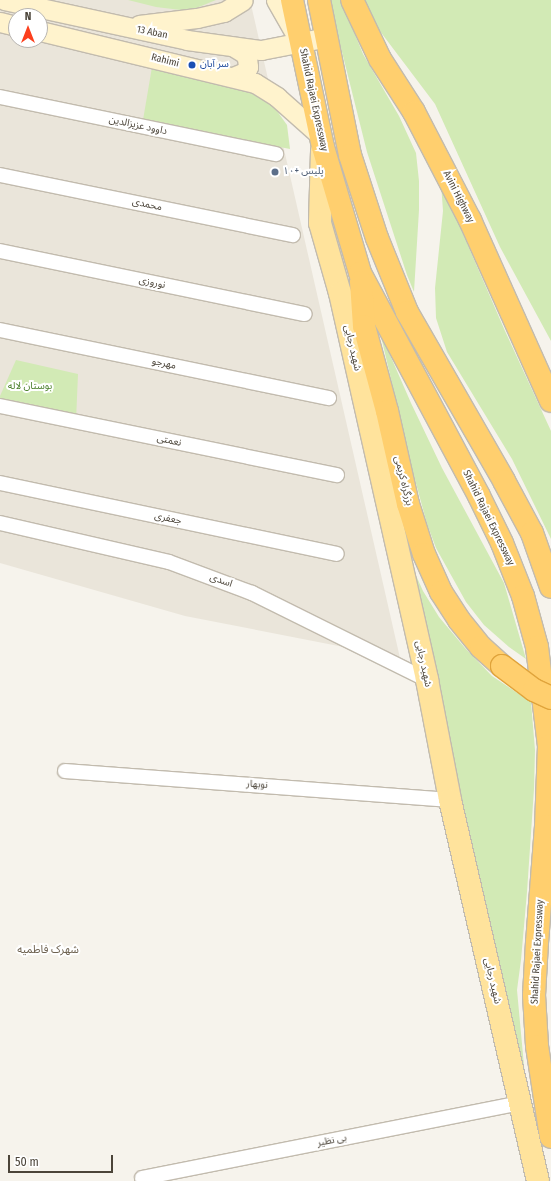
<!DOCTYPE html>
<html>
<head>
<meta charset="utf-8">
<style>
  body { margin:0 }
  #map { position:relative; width:551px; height:1181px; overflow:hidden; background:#f6f3ec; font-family:"Fira Sans Condensed","Noto Sans Arabic",sans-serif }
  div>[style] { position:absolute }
  .residential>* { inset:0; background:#eae5da }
  .green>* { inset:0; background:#d2eab5 }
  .roads { filter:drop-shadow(1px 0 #c2bbae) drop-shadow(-1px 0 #c2bbae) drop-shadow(0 1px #c2bbae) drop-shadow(0 -1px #c2bbae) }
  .street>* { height:14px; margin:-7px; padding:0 7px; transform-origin:7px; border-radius:7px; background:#fff }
  .secondary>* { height:19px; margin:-9.5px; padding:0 9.5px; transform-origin:9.5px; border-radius:9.5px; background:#fff3cd }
  .primary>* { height:22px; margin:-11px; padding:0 11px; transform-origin:11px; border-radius:11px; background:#ffe39c }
  .highway>* { height:22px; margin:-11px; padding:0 11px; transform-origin:11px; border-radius:11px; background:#ffcf6e }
  .bridges { filter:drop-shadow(1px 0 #e0a43c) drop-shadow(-1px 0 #e0a43c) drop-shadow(0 1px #e0a43c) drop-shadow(0 -1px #e0a43c) }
  .highway-bridge>* { height:22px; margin:-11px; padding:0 11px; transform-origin:11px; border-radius:11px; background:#ffcf6e }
  .dots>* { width:11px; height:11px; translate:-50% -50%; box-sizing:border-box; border:2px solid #fff; border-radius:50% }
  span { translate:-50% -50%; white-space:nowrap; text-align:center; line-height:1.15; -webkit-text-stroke:4px #fff; paint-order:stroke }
  .street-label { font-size:10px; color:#4b4439 }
  .transit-label { font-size:10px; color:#164399 }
  .left { translate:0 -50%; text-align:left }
  .service-label { font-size:10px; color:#4e5e75 }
  .park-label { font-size:10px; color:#4a7f2a }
  .neighbourhood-label { font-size:11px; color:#6e6250 }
  .north { position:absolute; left:8px; top:8px; width:40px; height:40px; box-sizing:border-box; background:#fff; border:1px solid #b7b4b0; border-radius:50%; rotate:0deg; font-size:11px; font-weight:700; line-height:16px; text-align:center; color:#4b4439 }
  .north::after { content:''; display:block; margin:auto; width:14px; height:18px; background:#fc3f1d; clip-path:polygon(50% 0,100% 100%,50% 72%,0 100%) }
  .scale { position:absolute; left:8px; top:1155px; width:105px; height:18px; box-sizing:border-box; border:2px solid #4b4439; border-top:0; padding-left:5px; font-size:12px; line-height:14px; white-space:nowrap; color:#4b4439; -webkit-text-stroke:3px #fff; paint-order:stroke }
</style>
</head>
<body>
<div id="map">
  <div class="residential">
    <div style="clip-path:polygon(evenodd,0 0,250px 0,400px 658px,185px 616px,0 563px,0 0,16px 16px,40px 16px,40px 40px,16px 40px,16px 16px)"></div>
  </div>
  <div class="green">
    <div style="clip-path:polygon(128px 0,216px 0,189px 11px,156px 7px)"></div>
    <div style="clip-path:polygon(329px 0,341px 0,363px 54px,399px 116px,416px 153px,419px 181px,419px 210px,414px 292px,407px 275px,367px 152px)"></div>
    <div style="clip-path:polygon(366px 0,551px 0,551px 341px,500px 247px,435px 104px,364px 10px)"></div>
    <div style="clip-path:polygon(152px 67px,240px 86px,267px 97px,287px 125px,290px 149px,143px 120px)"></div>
    <div style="clip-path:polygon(441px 183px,505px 331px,551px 431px,551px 539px,512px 459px,447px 352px,436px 318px,435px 288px,443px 211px)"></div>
    <div style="clip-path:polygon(380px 332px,411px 403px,442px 468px,504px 583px,526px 659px,509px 647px,484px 625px,466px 602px,436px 548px,427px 524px,411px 465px)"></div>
    <div style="clip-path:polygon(16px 360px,78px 374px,76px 421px,0 405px,0 396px)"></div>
    <div style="clip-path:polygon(405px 551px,423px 591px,439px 617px,465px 648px,492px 676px,531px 702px,535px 750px,534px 789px,527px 892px,521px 960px,517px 990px,526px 1087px,509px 1021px,434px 671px)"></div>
  </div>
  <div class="roads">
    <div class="street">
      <div style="left:0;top:97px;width:282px;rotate:11.7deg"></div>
      <div style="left:0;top:175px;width:299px;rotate:11.6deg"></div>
      <div style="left:0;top:251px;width:311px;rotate:11.7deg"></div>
      <div style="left:0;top:330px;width:336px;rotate:11.7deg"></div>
      <div style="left:0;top:406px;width:344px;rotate:11.6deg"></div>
      <div style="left:0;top:483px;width:344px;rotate:11.9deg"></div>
      <div style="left:0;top:523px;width:173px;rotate:13deg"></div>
      <div style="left:169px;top:562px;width:89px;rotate:20.5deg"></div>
      <div style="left:252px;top:593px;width:195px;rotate:26.4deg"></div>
      <div style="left:65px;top:771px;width:386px;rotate:4.3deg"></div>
      <div style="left:142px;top:1178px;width:386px;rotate:-11.2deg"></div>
    </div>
    <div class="secondary">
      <div style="left:4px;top:0;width:187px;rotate:12.3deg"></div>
      <div style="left:187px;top:40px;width:75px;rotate:7.7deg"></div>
      <div style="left:261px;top:50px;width:67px;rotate:-11.1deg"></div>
      <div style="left:276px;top:0;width:40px;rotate:60.3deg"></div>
      <div style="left:0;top:22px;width:16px;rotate:14deg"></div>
      <div style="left:139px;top:25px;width:58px;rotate:-6.9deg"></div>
      <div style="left:197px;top:18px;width:28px;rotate:-13deg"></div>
      <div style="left:224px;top:12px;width:22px;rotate:-32deg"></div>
      <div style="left:40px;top:31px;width:221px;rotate:13.6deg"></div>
      <div style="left:255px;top:83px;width:26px;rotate:32deg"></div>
      <div style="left:277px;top:97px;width:57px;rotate:41.5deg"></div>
      <div style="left:233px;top:77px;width:13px;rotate:-23deg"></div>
      <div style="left:245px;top:72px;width:6px;rotate:-59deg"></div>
      <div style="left:248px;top:67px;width:10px;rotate:-96deg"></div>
      <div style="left:247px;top:57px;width:5px;rotate:-127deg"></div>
      <div style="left:244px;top:53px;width:12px;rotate:-149deg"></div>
    </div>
    <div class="primary">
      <div style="left:322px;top:151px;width:72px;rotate:91.6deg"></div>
      <div style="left:320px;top:223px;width:73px;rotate:74.1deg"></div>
      <div style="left:340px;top:293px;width:397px;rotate:77.3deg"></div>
      <div style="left:427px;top:680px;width:122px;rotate:79.1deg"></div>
      <div style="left:450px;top:800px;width:391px;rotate:77deg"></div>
    </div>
    <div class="highway">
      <div style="left:292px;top:0;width:150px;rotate:78.1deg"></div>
      <div style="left:323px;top:147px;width:131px;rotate:73.6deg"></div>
      <div style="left:360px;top:273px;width:253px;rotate:61.9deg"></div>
      <div style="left:479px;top:496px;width:52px;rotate:63.9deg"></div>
      <div style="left:502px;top:543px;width:57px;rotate:68.4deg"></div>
      <div style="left:523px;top:596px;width:53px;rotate:74.6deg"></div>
      <div style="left:537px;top:647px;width:100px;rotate:83.1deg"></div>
      <div style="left:549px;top:746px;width:80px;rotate:92.1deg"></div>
      <div style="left:546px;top:826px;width:116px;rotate:94.4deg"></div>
      <div style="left:537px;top:942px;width:53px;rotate:93.2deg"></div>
      <div style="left:534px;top:995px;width:51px;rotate:86.6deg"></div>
      <div style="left:537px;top:1046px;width:92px;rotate:81.3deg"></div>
      <div style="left:319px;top:0;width:158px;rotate:78.7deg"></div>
      <div style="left:350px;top:155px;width:87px;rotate:72deg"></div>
      <div style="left:377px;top:238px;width:80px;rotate:67.9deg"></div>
      <div style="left:407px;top:312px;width:195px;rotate:60.1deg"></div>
      <div style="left:504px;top:481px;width:59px;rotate:61.7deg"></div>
      <div style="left:532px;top:533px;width:57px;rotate:70.6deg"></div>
      <div style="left:352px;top:0;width:65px;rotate:64.6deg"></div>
      <div style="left:380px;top:59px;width:63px;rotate:57.3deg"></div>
      <div style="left:414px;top:112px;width:122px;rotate:62.6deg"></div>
      <div style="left:470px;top:220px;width:198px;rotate:65.9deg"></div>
      <div style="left:361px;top:282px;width:44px;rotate:86.1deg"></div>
      <div style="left:364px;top:326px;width:88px;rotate:74.9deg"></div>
      <div style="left:387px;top:411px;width:95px;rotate:77.3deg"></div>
      <div style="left:408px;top:504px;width:52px;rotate:72.3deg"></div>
      <div style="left:424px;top:554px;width:42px;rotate:65.9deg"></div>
      <div style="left:441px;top:592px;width:33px;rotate:57deg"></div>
      <div style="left:459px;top:620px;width:35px;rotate:51deg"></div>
      <div style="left:481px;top:647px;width:28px;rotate:42deg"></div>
    </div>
  </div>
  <div class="bridges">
    <div class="highway-bridge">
      <div style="left:502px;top:666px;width:40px;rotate:37deg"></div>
      <div style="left:534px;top:690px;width:19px;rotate:25deg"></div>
    </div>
  </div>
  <div class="dots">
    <div style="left:192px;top:65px;background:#1a4fb4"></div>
    <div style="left:275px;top:172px;background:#5c6f8a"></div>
  </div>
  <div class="street-label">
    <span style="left:152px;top:33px;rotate:12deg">13 Aban</span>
    <span style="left:165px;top:61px;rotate:14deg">Rahimi</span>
    <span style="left:313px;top:100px;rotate:78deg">Shahid Rajaei Expressway</span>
    <span style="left:138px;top:126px;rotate:12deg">داوود عزیزالدین</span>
    <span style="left:458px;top:197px;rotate:63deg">Avini Highway</span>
    <span style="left:147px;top:205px;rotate:12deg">محمدی</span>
    <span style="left:152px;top:283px;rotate:12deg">نوروزی</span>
    <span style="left:352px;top:348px;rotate:77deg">شهید رجایی</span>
    <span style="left:164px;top:364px;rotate:12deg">مهرجو</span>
    <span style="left:169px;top:441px;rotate:12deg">نعمتی</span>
    <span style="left:403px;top:481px;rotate:76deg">بزرگراه کریمی</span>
    <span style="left:488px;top:518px;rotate:64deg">Shahid Rajaei Expressway</span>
    <span style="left:168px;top:519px;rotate:12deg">جعفری</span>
    <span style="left:221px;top:581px;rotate:20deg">اسدی</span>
    <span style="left:423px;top:664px;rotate:78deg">شهید رجایی</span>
    <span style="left:257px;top:785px;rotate:4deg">نوبهار</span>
    <span style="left:538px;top:952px;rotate:-87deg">Shahid Rajaei Expressway</span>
    <span style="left:492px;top:981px;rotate:77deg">شهید رجایی</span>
    <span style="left:332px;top:1141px;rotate:-11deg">بی نظیر</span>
  </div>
  <div class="transit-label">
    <span class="left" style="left:200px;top:65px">سر آبان</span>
  </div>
  <div class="service-label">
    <span class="left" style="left:283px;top:172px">پلیس +۱۰</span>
  </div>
  <div class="park-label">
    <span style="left:30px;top:387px">بوستان لاله</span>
  </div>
  <div class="neighbourhood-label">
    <span style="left:48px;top:950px">شهرک فاطمیه</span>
  </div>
  <div class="north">N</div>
  <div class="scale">50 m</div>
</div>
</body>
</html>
